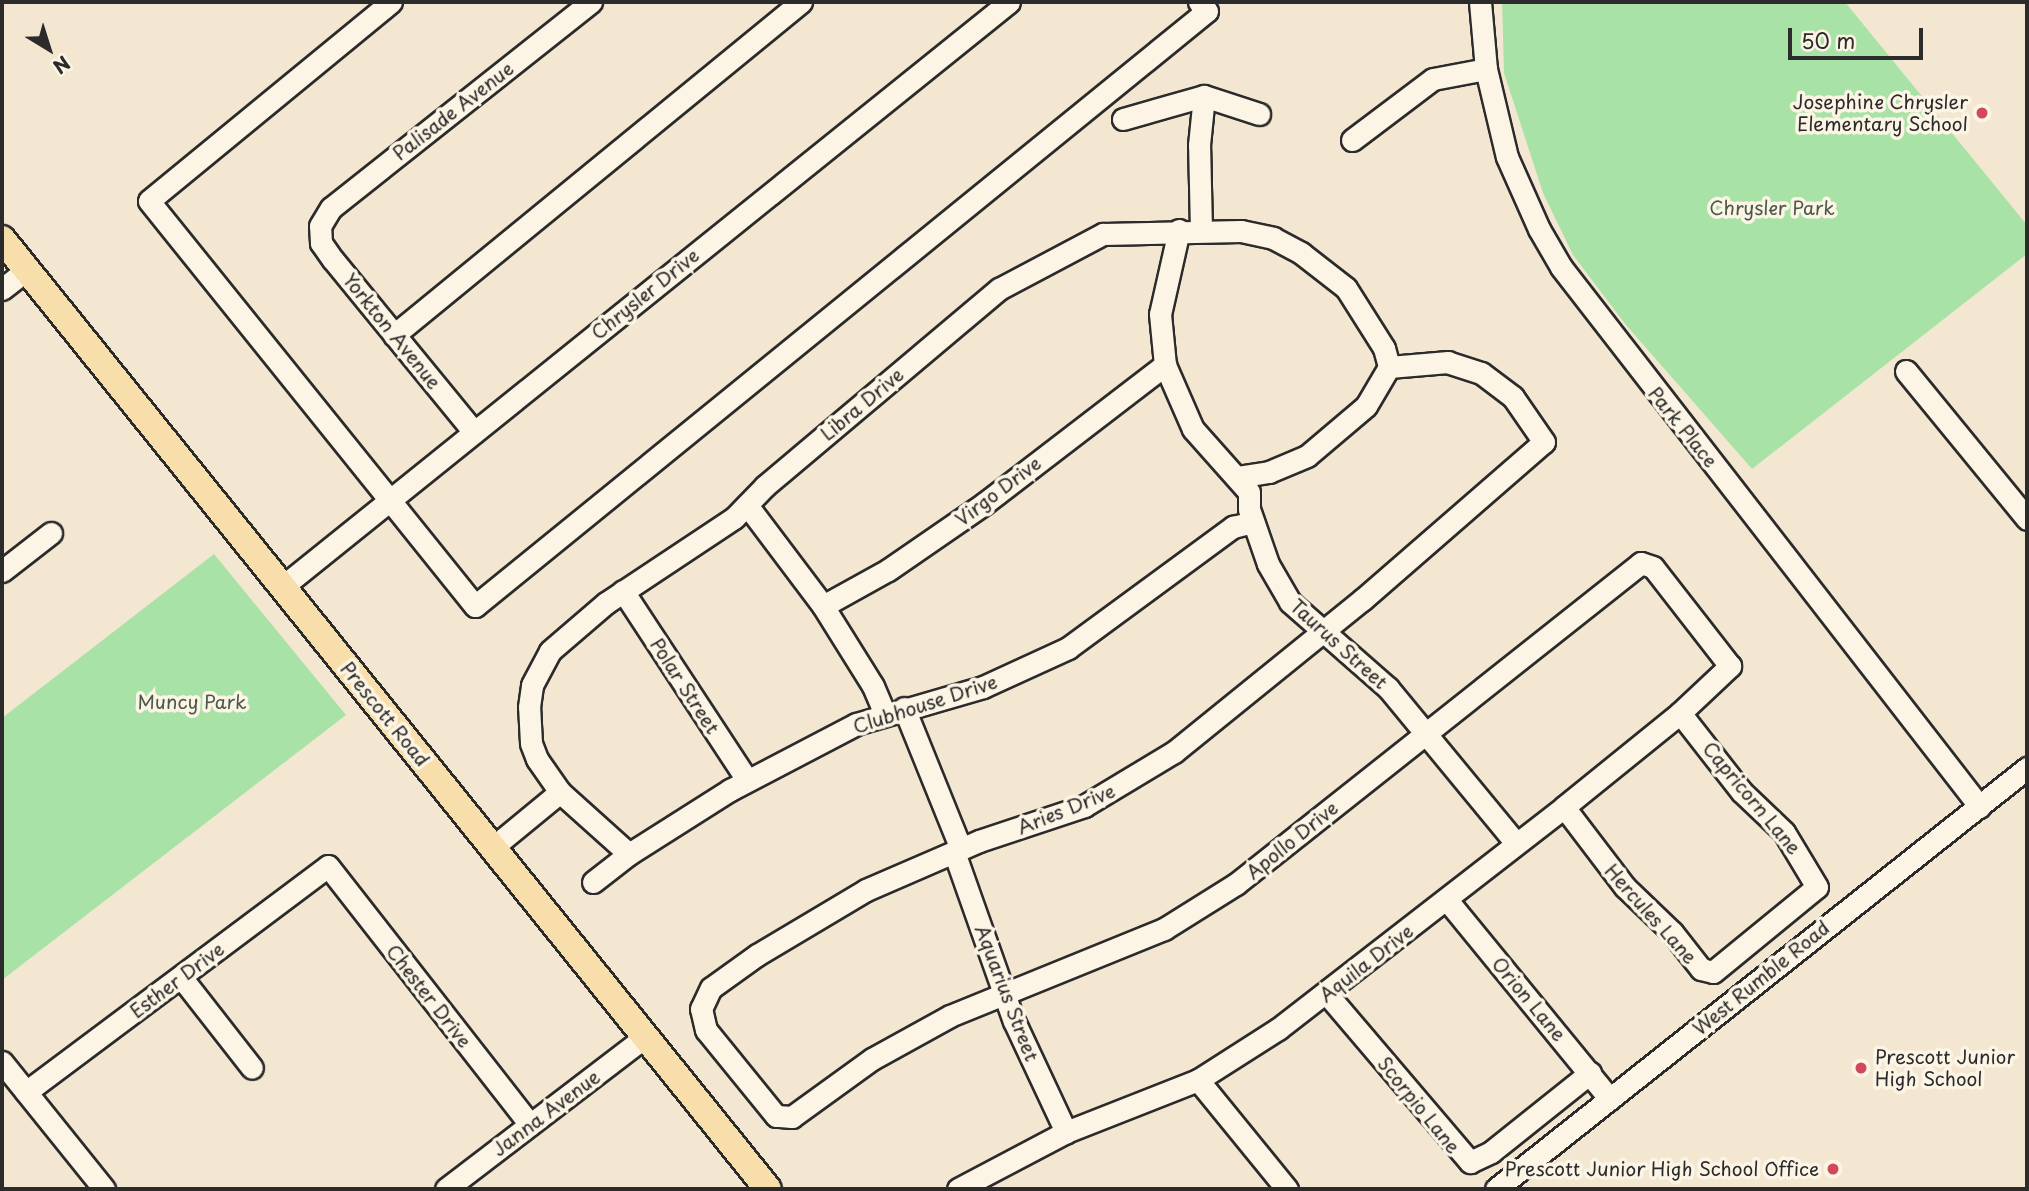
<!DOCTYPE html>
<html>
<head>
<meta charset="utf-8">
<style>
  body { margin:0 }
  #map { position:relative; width:2029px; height:1191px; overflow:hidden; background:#f4e7d2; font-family:"Playpen Sans",sans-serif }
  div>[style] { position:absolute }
  .green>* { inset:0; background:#a9e2a6 }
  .roads { filter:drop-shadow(2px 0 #2b2b2b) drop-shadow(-2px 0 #2b2b2b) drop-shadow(0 2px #2b2b2b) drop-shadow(0 -2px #2b2b2b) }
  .minor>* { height:21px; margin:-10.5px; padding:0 10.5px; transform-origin:10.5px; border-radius:10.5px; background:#fcf5e5 }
  .major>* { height:26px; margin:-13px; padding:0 13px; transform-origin:13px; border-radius:13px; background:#f8deab }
  .dots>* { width:19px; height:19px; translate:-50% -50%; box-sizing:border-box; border:4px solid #fcf5e5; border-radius:50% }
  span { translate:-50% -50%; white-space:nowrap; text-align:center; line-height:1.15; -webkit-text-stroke:7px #fcf5e5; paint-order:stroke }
  .poi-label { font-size:19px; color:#2b2b2b }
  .right { translate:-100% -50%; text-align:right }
  .left { translate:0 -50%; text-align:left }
  .street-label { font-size:19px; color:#2b2b2b }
  .park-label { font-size:19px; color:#4a594a }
  .frame { position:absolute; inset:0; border:4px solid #2b2b2b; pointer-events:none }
  .north { position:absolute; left:14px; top:14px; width:70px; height:70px; -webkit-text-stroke:5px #fcf5e5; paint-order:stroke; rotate:142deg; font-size:19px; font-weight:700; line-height:28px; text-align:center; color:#2b2b2b }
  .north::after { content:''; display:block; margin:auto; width:24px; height:32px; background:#2b2b2b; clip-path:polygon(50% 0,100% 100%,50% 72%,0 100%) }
  .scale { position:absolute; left:1788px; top:28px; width:135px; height:32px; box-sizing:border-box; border:4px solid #2b2b2b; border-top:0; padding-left:9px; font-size:21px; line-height:24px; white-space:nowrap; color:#2b2b2b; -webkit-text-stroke:5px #fcf5e5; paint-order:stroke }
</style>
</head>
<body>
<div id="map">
  <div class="green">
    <div style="clip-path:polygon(1502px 2px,1845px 2px,2027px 225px,2027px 254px,1752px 469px,1626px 325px,1573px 255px,1543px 193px,1504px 73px)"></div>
    <div style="clip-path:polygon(214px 554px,346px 715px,2px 980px,2px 718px)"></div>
  </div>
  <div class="roads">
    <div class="minor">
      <div style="left:391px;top:2px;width:313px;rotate:140.6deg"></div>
      <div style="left:149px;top:201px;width:520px;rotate:51.17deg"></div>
      <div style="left:475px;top:606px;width:943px;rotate:-39.11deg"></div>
      <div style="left:1207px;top:11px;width:12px;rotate:-132deg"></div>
      <div style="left:1480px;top:2px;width:67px;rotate:84.9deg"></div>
      <div style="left:1486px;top:69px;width:90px;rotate:76.6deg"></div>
      <div style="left:1507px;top:157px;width:79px;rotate:66deg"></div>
      <div style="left:1539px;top:229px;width:44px;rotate:59.9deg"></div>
      <div style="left:1561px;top:267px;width:683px;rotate:52.19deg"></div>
      <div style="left:1123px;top:119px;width:84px;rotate:-15.9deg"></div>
      <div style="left:1352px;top:140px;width:101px;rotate:-37deg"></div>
      <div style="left:1433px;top:79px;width:54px;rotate:-10.7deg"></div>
      <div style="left:1179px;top:230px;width:86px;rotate:102.7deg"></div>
      <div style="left:1160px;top:314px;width:51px;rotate:84.4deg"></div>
      <div style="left:1165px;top:365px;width:70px;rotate:66.4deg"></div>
      <div style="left:1193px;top:429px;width:84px;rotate:48.4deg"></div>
      <div style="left:1249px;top:492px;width:17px;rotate:90deg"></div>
      <div style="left:1249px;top:509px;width:58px;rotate:70.9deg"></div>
      <div style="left:1268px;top:564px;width:44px;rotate:59.9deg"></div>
      <div style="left:1290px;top:602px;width:130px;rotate:41.3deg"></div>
      <div style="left:1388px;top:688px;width:200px;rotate:50.5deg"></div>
      <div style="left:1201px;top:230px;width:85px;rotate:-91.3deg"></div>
      <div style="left:1199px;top:145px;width:49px;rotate:-84.2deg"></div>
      <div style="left:1204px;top:96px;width:58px;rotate:18.1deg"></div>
      <div style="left:2px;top:289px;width:31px;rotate:-38deg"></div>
      <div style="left:394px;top:335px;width:526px;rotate:-39.29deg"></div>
      <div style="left:1906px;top:371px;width:191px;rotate:50.7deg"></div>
      <div style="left:474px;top:432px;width:222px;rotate:-129.3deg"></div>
      <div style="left:333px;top:260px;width:21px;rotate:-125deg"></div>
      <div style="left:321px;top:243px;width:17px;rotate:-93deg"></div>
      <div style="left:320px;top:226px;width:21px;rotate:-59deg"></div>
      <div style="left:331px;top:208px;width:332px;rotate:-38.4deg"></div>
      <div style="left:747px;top:505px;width:126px;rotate:53deg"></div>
      <div style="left:823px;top:606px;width:94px;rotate:58deg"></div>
      <div style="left:873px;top:686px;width:30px;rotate:67deg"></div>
      <div style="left:2px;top:571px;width:62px;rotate:-37.8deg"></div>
      <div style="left:282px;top:587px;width:933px;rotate:-38.82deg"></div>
      <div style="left:623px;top:591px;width:226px;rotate:56.7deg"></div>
      <div style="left:823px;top:606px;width:74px;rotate:-29deg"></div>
      <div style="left:888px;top:570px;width:118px;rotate:-34.6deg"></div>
      <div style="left:985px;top:503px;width:227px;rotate:-37.5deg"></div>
      <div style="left:904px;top:708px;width:152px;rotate:68deg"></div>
      <div style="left:1564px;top:807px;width:101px;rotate:52.7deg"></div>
      <div style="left:1625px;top:887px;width:65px;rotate:43.8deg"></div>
      <div style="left:1672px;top:932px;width:47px;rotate:51.9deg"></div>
      <div style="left:1701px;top:969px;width:12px;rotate:14deg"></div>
      <div style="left:1713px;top:972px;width:134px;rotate:-39.3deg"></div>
      <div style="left:1817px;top:887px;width:64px;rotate:-121deg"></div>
      <div style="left:1784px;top:832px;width:59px;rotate:-136.4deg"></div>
      <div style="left:1741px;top:791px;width:99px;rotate:-128deg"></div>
      <div style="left:492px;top:848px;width:88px;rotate:-39.5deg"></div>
      <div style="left:954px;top:852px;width:179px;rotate:70.5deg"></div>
      <div style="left:1014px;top:1021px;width:123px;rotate:64.9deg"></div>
      <div style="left:629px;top:854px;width:93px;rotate:-138.1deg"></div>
      <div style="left:560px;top:792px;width:40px;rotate:-124.9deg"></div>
      <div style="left:537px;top:759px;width:17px;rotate:-111deg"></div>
      <div style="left:531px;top:743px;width:36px;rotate:-93deg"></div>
      <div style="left:529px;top:707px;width:22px;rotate:-82deg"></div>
      <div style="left:532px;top:685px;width:38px;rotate:-62deg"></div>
      <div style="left:550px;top:651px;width:74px;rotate:-40.6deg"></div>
      <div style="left:606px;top:603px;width:154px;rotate:-33.6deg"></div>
      <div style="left:734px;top:518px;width:45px;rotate:-45.9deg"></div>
      <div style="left:765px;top:486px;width:306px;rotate:-40.1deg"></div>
      <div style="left:999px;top:289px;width:118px;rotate:-27.9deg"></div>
      <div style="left:1103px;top:234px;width:138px;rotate:-1.2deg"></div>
      <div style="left:1241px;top:231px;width:33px;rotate:12deg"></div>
      <div style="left:1273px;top:238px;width:32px;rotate:28deg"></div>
      <div style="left:1301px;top:253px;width:57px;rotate:37.9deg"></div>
      <div style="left:1346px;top:288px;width:71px;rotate:57.7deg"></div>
      <div style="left:1384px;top:348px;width:20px;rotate:75deg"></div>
      <div style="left:593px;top:882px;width:46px;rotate:-37.9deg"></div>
      <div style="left:629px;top:854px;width:120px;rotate:-32.4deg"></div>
      <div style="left:730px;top:790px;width:142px;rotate:-27.6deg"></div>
      <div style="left:856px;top:724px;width:132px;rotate:-16.2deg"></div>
      <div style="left:983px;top:687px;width:94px;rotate:-24.6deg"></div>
      <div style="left:1068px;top:648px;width:205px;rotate:-36.3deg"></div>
      <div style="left:1233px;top:527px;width:21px;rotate:-14deg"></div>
      <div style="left:1447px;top:900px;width:257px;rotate:50.7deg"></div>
      <div style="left:181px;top:977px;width:115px;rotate:52deg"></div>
      <div style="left:1327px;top:994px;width:221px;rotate:49.6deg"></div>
      <div style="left:1470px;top:1162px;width:23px;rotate:-25deg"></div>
      <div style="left:1491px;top:1152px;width:127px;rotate:-38.6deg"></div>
      <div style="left:2px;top:1062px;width:163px;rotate:51.2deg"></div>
      <div style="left:1198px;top:1080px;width:141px;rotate:50.8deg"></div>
      <div style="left:26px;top:1092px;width:377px;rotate:-36.8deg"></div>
      <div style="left:328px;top:866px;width:328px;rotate:52deg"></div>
      <div style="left:446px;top:1189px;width:250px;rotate:-37.4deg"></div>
      <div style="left:958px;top:1189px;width:122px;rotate:-27.8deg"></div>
      <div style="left:1066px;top:1132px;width:142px;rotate:-21.5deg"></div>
      <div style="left:1198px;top:1080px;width:95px;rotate:-32.5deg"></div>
      <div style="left:1278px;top:1029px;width:362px;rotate:-37.8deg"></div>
      <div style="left:1564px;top:807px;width:149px;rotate:-39deg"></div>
      <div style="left:1680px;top:713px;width:69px;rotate:-43.2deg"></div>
      <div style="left:1730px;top:666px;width:125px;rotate:-127.9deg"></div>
      <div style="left:1653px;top:567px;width:13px;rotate:-162deg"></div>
      <div style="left:1641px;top:563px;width:517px;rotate:141.6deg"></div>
      <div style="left:1236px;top:884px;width:85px;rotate:148deg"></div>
      <div style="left:1164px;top:929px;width:231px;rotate:157.9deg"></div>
      <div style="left:950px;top:1016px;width:89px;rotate:151.1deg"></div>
      <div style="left:872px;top:1059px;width:99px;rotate:144.1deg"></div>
      <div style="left:792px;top:1117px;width:16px;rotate:-176deg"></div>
      <div style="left:776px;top:1116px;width:111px;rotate:-129.1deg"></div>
      <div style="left:706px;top:1030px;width:22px;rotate:-103deg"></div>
      <div style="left:701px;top:1009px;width:23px;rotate:-65deg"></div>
      <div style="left:711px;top:988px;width:57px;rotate:-35.7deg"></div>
      <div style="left:757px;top:955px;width:127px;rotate:-30.8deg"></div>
      <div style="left:866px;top:890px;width:123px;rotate:-23.4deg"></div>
      <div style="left:979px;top:841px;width:111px;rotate:-18.4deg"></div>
      <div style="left:1084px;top:806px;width:105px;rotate:-31deg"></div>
      <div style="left:1174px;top:752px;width:242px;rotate:-39deg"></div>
      <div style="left:1362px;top:600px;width:241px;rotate:-41deg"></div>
      <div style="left:1544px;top:442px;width:55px;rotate:-124.6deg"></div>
      <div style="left:1513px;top:397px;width:40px;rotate:-143deg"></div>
      <div style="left:1481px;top:373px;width:35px;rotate:-162deg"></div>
      <div style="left:1448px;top:362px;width:59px;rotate:175.2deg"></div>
      <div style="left:1389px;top:367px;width:45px;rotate:120.5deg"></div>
      <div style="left:1366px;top:406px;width:77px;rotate:139.7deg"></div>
      <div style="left:1307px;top:456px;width:41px;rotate:157.2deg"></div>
      <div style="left:1269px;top:472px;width:33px;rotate:171deg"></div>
      <div style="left:1496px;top:1189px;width:678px;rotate:-38.41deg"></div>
    </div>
    <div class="major">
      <div style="left:2px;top:239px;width:1220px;rotate:51.12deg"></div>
    </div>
  </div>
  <div class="dots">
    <div style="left:1982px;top:113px;background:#d1495b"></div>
    <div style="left:1861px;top:1068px;background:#d1495b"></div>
    <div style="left:1833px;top:1169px;background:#d1495b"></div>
  </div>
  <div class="poi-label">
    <span class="right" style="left:1968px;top:113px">Josephine Chrysler<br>Elementary School</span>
    <span class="left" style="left:1875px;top:1068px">Prescott Junior<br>High School</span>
    <span class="right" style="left:1819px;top:1169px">Prescott Junior High School Office</span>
  </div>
  <div class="street-label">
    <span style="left:453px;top:111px;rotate:-38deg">Palisade Avenue</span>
    <span style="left:645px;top:294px;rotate:-39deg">Chrysler Drive</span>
    <span style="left:392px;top:331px;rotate:51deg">Yorkton Avenue</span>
    <span style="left:862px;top:404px;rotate:-40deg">Libra Drive</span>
    <span style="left:1683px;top:427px;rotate:51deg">Park Place</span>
    <span style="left:998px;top:491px;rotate:-37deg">Virgo Drive</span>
    <span style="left:1339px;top:644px;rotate:42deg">Taurus Street</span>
    <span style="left:685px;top:686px;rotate:57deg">Polar Street</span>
    <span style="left:925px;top:704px;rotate:-18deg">Clubhouse Drive</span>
    <span style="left:385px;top:714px;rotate:51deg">Prescott Road</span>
    <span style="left:1752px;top:798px;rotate:50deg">Capricorn Lane</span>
    <span style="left:1066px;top:809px;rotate:-22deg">Aries Drive</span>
    <span style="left:1292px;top:840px;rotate:-39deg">Apollo Drive</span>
    <span style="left:1651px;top:914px;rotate:48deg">Hercules Lane</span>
    <span style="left:1366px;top:963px;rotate:-38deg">Aquila Drive</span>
    <span style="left:1761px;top:978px;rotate:-39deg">West Rumble Road</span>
    <span style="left:177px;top:980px;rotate:-37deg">Esther Drive</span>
    <span style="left:1007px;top:993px;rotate:69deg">Aquarius Street</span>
    <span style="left:429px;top:996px;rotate:52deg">Chester Drive</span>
    <span style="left:1529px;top:999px;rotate:50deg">Orion Lane</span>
    <span style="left:1419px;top:1105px;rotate:51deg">Scorpio Lane</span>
    <span style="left:546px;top:1113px;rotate:-37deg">Janna Avenue</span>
  </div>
  <div class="park-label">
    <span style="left:1772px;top:208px">Chrysler Park</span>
    <span style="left:192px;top:702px">Muncy Park</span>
  </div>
  <div class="frame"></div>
  <div class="north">N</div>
  <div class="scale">50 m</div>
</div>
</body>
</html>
